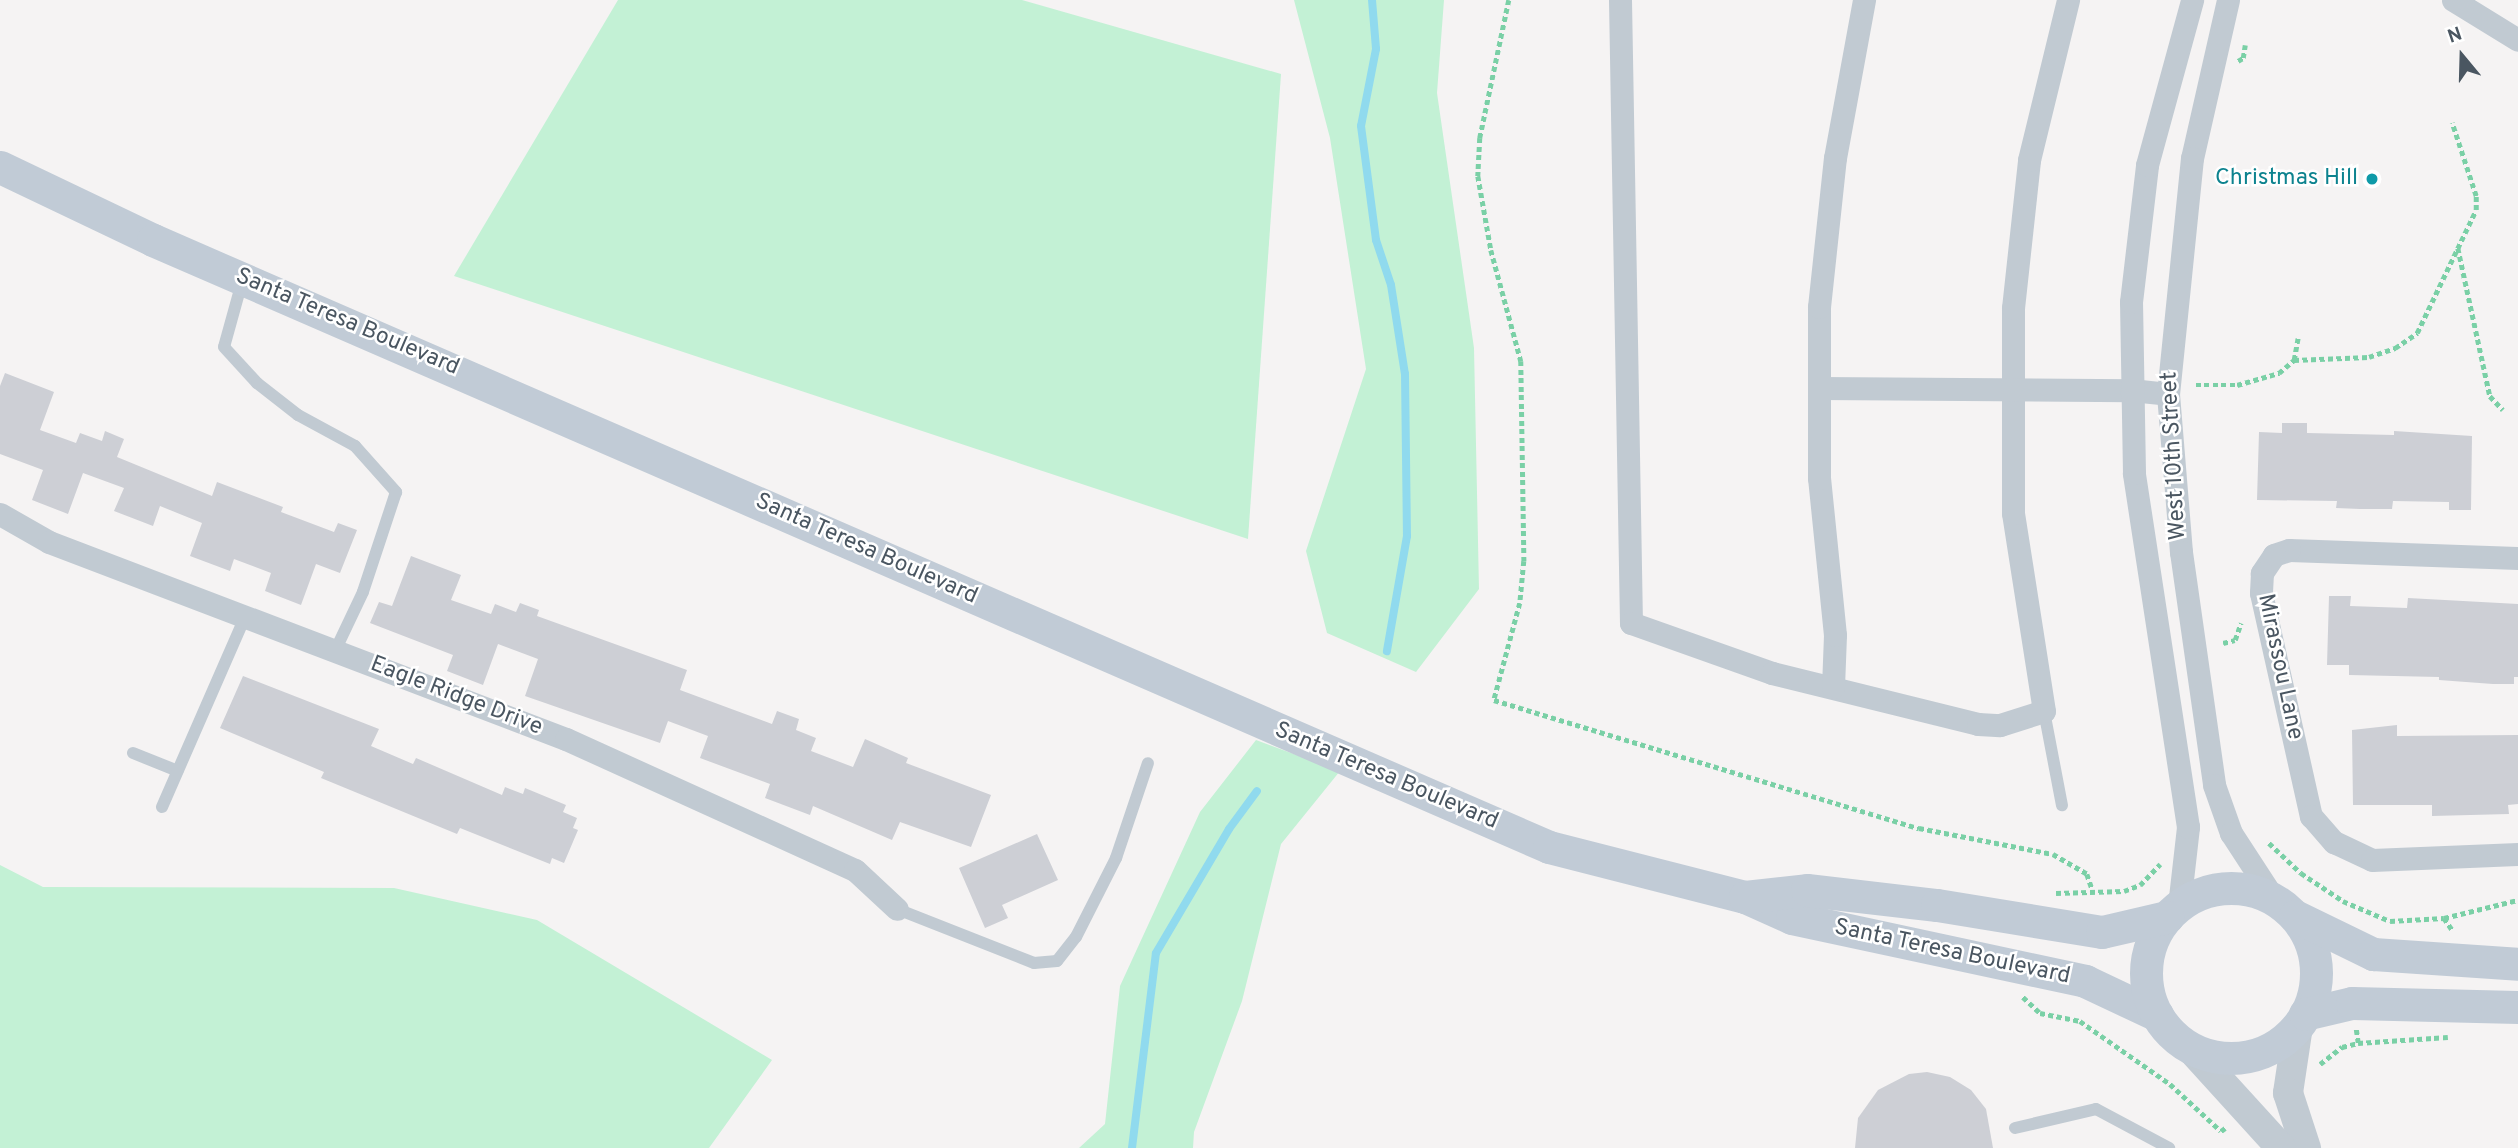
<!DOCTYPE html>
<html>
<head>
<meta charset="utf-8">
<style>
  body { margin:0 }
  #map { position:relative; width:2518px; height:1148px; overflow:hidden; background:#f5f3f3; font-family:Overpass,sans-serif }
  div>[style] { position:absolute }
  .green>* { inset:0; background:#c3f1d5 }
  .stream>* { height:8px; margin:-4px; padding:0 4px; transform-origin:4px; border-radius:4px; background:#90daee }
  .building>* { inset:0; background:#cdcfd5 }
  .path>* { height:4.5px; margin-top:-2.25px; transform-origin:0; background:repeating-linear-gradient(90deg,#7ad0a6 0 5px,transparent 0 8.5px) }
  .service>* { height:12px; margin:-6px; padding:0 6px; transform-origin:6px; border-radius:6px; background:#c1cad2 }
  .minor>* { height:23px; margin:-11.5px; padding:0 11.5px; transform-origin:11.5px; border-radius:11.5px; background:#c1cad2 }
  .tertiary>* { height:30px; margin:-15px; padding:0 15px; transform-origin:15px; border-radius:15px; background:#c1cad2 }
  .secondary>* { height:33px; margin:-16.5px; padding:0 16.5px; transform-origin:16.5px; border-radius:16.5px; background:#c1cbd6 }
  .secondary>.ring { margin:-16.5px; padding:0; box-sizing:content-box; background:none; border:33px solid #c1cbd6; border-radius:50% }
  .dots>* { width:19px; height:19px; translate:-50% -50%; box-sizing:border-box; border:4px solid #fff; border-radius:50% }
  span { translate:-50% -50%; white-space:nowrap; text-align:center; line-height:1.15; -webkit-text-stroke:5px #fff; paint-order:stroke }
  .culture-label { font-size:23px; color:#0d838f }
  .right { translate:-100% -50%; text-align:right }
  .street-label { font-size:23px; color:#4a5661 }
  .north { position:absolute; left:2427px; top:21px; width:70px; height:70px; -webkit-text-stroke:5px #fff; paint-order:stroke; rotate:341deg; font-size:19px; font-weight:700; line-height:28px; text-align:center; color:#4a5661 }
  .north::after { content:''; display:block; margin:auto; width:24px; height:32px; background:#4a5661; clip-path:polygon(50% 0,100% 100%,50% 72%,0 100%) }
</style>
</head>
<body>
<div id="map">
  <div class="green">
    <div style="clip-path:polygon(618px 0,1022px 0,1281px 74px,1248px 539px,454px 276px)"></div>
    <div style="clip-path:polygon(1294px 0,1444px 0,1437px 93px,1474px 348px,1479px 589px,1416px 672px,1327px 633px,1306px 551px,1366px 369px,1330px 138px)"></div>
    <div style="clip-path:polygon(1256px 740px,1340px 771px,1281px 844px,1242px 1001px,1194px 1132px,1193px 1148px,1079px 1148px,1105px 1124px,1120px 986px,1200px 812px)"></div>
    <div style="clip-path:polygon(0 865px,43px 887px,394px 888px,537px 920px,772px 1060px,709px 1148px,0 1148px)"></div>
  </div>
  <div class="stream">
    <div style="left:1372px;top:0;width:49px;rotate:85.3deg"></div>
    <div style="left:1376px;top:49px;width:78px;rotate:101deg"></div>
    <div style="left:1361px;top:126px;width:115px;rotate:82.5deg"></div>
    <div style="left:1376px;top:240px;width:47px;rotate:71.6deg"></div>
    <div style="left:1391px;top:285px;width:90px;rotate:81.1deg"></div>
    <div style="left:1405px;top:374px;width:162px;rotate:89.3deg"></div>
    <div style="left:1407px;top:536px;width:117px;rotate:99.9deg"></div>
    <div style="left:1132px;top:1148px;width:196px;rotate:-83deg"></div>
    <div style="left:1156px;top:953px;width:144px;rotate:-59.5deg"></div>
    <div style="left:1229px;top:829px;width:47px;rotate:-53.6deg"></div>
  </div>
  <div class="building">
    <div style="clip-path:polygon(5px 373px,54px 392px,40px 430px,76px 443px,80px 433px,102px 441px,105px 431px,124px 439px,117px 457px,212px 496px,217px 482px,283px 507px,281px 512px,334px 532px,338px 523px,357px 530px,340px 573px,316px 564px,301px 605px,265px 591px,271px 573px,234px 559px,230px 571px,190px 556px,202px 523px,160px 506px,153px 526px,114px 511px,124px 488px,83px 473px,68px 514px,32px 500px,43px 470px,0 454px,0 386px)"></div>
    <div style="clip-path:polygon(2282px 423px,2307px 423px,2307px 433px,2394px 435px,2394px 431px,2472px 436px,2471px 510px,2449px 510px,2449px 502px,2393px 501px,2392px 509px,2360px 509px,2336px 508px,2337px 501px,2257px 500px,2259px 432px,2282px 433px)"></div>
    <div style="clip-path:polygon(411px 556px,461px 575px,451px 600px,491px 614px,495px 604px,516px 612px,520px 603px,539px 610px,537px 616px,687px 670px,680px 690px,772px 724px,777px 711px,799px 719px,796px 730px,816px 738px,811px 751px,853px 767px,865px 739px,908px 758px,906px 763px,991px 795px,971px 847px,900px 822px,892px 840px,813px 806px,810px 815px,765px 798px,770px 784px,700px 758px,708px 736px,668px 721px,660px 743px,525px 696px,538px 659px,498px 644px,483px 685px,447px 671px,453px 655px,370px 623px,379px 602px,392px 606px)"></div>
    <div style="clip-path:polygon(2329px 596px,2351px 596px,2350px 606px,2407px 608px,2408px 598px,2518px 604px,2518px 677px,2514px 677px,2514px 684px,2493px 684px,2439px 680px,2439px 677px,2349px 675px,2349px 665px,2327px 665px)"></div>
    <div style="clip-path:polygon(243px 676px,379px 729px,371px 746px,413px 764px,416px 758px,502px 795px,505px 787px,523px 794px,525px 788px,566px 805px,563px 812px,577px 818px,573px 828px,578px 830px,564px 863px,552px 858px,550px 864px,460px 828px,457px 834px,321px 778px,324px 772px,220px 728px)"></div>
    <div style="clip-path:polygon(2397px 725px,2397px 736px,2518px 735px,2518px 804px,2508px 805px,2509px 814px,2432px 816px,2432px 805px,2353px 805px,2352px 730px)"></div>
    <div style="clip-path:polygon(1037px 834px,1058px 880px,1002px 905px,1008px 918px,985px 928px,959px 868px)"></div>
    <div style="clip-path:polygon(1927px 1072px,1950px 1077px,1971px 1090px,1986px 1109px,1993px 1148px,1855px 1148px,1858px 1118px,1878px 1090px,1909px 1074px)"></div>
  </div>
  <div class="path">
    <div style="left:1509px;top:0;width:141px;rotate:101.9deg"></div>
    <div style="left:1480px;top:138px;width:38px;rotate:93deg"></div>
    <div style="left:1478px;top:176px;width:75px;rotate:80deg"></div>
    <div style="left:1491px;top:250px;width:115px;rotate:74.9deg"></div>
    <div style="left:1521px;top:361px;width:200px;rotate:89.1deg"></div>
    <div style="left:1524px;top:561px;width:42px;rotate:95.4deg"></div>
    <div style="left:1520px;top:603px;width:100px;rotate:105deg"></div>
    <div style="left:1494px;top:700px;width:444px;rotate:16.8deg"></div>
    <div style="left:1919px;top:828px;width:136px;rotate:11deg"></div>
    <div style="left:2053px;top:854px;width:39px;rotate:30deg"></div>
    <div style="left:2087px;top:874px;width:18px;rotate:71deg"></div>
    <div style="left:2238px;top:61px;width:6px;rotate:-31deg"></div>
    <div style="left:2243px;top:58px;width:13px;rotate:-81deg"></div>
    <div style="left:2458px;top:248px;width:151px;rotate:77.8deg"></div>
    <div style="left:2490px;top:396px;width:19px;rotate:47deg"></div>
    <div style="left:2294px;top:360px;width:75px;rotate:-2.3deg"></div>
    <div style="left:2369px;top:357px;width:28px;rotate:-19deg"></div>
    <div style="left:2395px;top:348px;width:27px;rotate:-34deg"></div>
    <div style="left:2417px;top:333px;width:136px;rotate:-64.4deg"></div>
    <div style="left:2476px;top:210px;width:14px;rotate:-90deg"></div>
    <div style="left:2476px;top:196px;width:77px;rotate:-108.2deg"></div>
    <div style="left:2196px;top:385px;width:41px"></div>
    <div style="left:2237px;top:385px;width:44px;rotate:-15.9deg"></div>
    <div style="left:2279px;top:373px;width:20px;rotate:-41deg"></div>
    <div style="left:2294px;top:360px;width:22px;rotate:-80deg"></div>
    <div style="left:2223px;top:643px;width:12px;rotate:-14deg"></div>
    <div style="left:2235px;top:640px;width:18px;rotate:-71deg"></div>
    <div style="left:2269px;top:843px;width:44px;rotate:43.2deg"></div>
    <div style="left:2301px;top:873px;width:50px;rotate:33.7deg"></div>
    <div style="left:2343px;top:901px;width:51px;rotate:23.1deg"></div>
    <div style="left:2390px;top:921px;width:54px;rotate:-3.2deg"></div>
    <div style="left:2444px;top:918px;width:76px;rotate:-13.7deg"></div>
    <div style="left:2056px;top:893px;width:68px;rotate:-1.7deg"></div>
    <div style="left:2124px;top:891px;width:17px;rotate:-21deg"></div>
    <div style="left:2140px;top:885px;width:29px;rotate:-46deg"></div>
    <div style="left:2444px;top:918px;width:16px;rotate:55deg"></div>
    <div style="left:2023px;top:997px;width:23px;rotate:43deg"></div>
    <div style="left:2040px;top:1013px;width:41px;rotate:11.3deg"></div>
    <div style="left:2080px;top:1021px;width:110px;rotate:35deg"></div>
    <div style="left:2170px;top:1084px;width:69px;rotate:42.7deg"></div>
    <div style="left:2221px;top:1131px;width:5px;rotate:-37deg"></div>
    <div style="left:2358px;top:1043px;width:90px;rotate:-3.8deg"></div>
    <div style="left:2320px;top:1064px;width:28px;rotate:-38deg"></div>
    <div style="left:2342px;top:1047px;width:16px;rotate:-14deg"></div>
    <div style="left:2358px;top:1043px;width:14px;rotate:-98deg"></div>
  </div>
  <div class="service">
    <div style="left:242px;top:282px;width:67px;rotate:105.5deg"></div>
    <div style="left:224px;top:347px;width:49px;rotate:47.5deg"></div>
    <div style="left:257px;top:383px;width:52px;rotate:38deg"></div>
    <div style="left:298px;top:415px;width:65px;rotate:28.5deg"></div>
    <div style="left:355px;top:446px;width:62px;rotate:48.3deg"></div>
    <div style="left:396px;top:492px;width:105px;rotate:108.3deg"></div>
    <div style="left:363px;top:592px;width:65px;rotate:115.4deg"></div>
    <div style="left:2044px;top:711px;width:96px;rotate:79.2deg"></div>
    <div style="left:133px;top:753px;width:48px;rotate:21.8deg"></div>
    <div style="left:162px;top:807px;width:207px;rotate:-66.4deg"></div>
    <div style="left:897px;top:909px;width:147px;rotate:21.5deg"></div>
    <div style="left:1034px;top:963px;width:23px;rotate:-5deg"></div>
    <div style="left:1057px;top:961px;width:31px;rotate:-52deg"></div>
    <div style="left:1076px;top:937px;width:89px;rotate:-63.1deg"></div>
    <div style="left:1116px;top:858px;width:100px;rotate:-71.4deg"></div>
    <div style="left:2015px;top:1128px;width:83px;rotate:-13.2deg"></div>
    <div style="left:2096px;top:1109px;width:83px;rotate:28.1deg"></div>
  </div>
  <div class="minor">
    <div style="left:1620px;top:0;width:623px;rotate:88.99deg"></div>
    <div style="left:1631px;top:623px;width:150px;rotate:19.5deg"></div>
    <div style="left:1772px;top:673px;width:212px;rotate:13.9deg"></div>
    <div style="left:1978px;top:724px;width:22px;rotate:3deg"></div>
    <div style="left:2000px;top:725px;width:46px;rotate:-17.7deg"></div>
    <div style="left:2044px;top:711px;width:200px;rotate:-98.9deg"></div>
    <div style="left:2013px;top:513px;width:205px;rotate:-90deg"></div>
    <div style="left:2013px;top:308px;width:149px;rotate:-83.8deg"></div>
    <div style="left:2029px;top:160px;width:165px;rotate:-76.3deg"></div>
    <div style="left:2228px;top:0;width:162px;rotate:102.8deg"></div>
    <div style="left:2192px;top:158px;width:237px;rotate:95.8deg"></div>
    <div style="left:2168px;top:394px;width:159px;rotate:85.3deg"></div>
    <div style="left:2181px;top:552px;width:235px;rotate:81.9deg"></div>
    <div style="left:2214px;top:785px;width:51px;rotate:70.5deg"></div>
    <div style="left:2231px;top:833px;width:79px;rotate:56.9deg"></div>
    <div style="left:2453px;top:0;width:76px;rotate:31.6deg"></div>
    <div style="left:1819px;top:388px;width:312px;rotate:0.4deg"></div>
    <div style="left:2131px;top:390px;width:37px;rotate:6deg"></div>
    <div style="left:0;top:514px;width:56px;rotate:29.7deg"></div>
    <div style="left:49px;top:542px;width:553px;rotate:20.86deg"></div>
    <div style="left:566px;top:739px;width:317px;rotate:24.4deg"></div>
    <div style="left:855px;top:870px;width:57px;rotate:42.9deg"></div>
    <div style="left:2518px;top:558px;width:229px;rotate:-178deg"></div>
    <div style="left:2289px;top:550px;width:16px;rotate:162deg"></div>
    <div style="left:2274px;top:555px;width:22px;rotate:124deg"></div>
    <div style="left:2262px;top:573px;width:20px;rotate:93deg"></div>
    <div style="left:2261px;top:593px;width:229px;rotate:77.4deg"></div>
    <div style="left:2311px;top:816px;width:35px;rotate:49deg"></div>
    <div style="left:2334px;top:842px;width:42px;rotate:25.3deg"></div>
    <div style="left:2372px;top:860px;width:146px;rotate:-2.4deg"></div>
    <div style="left:1833px;top:687px;width:52px;rotate:-87.8deg"></div>
    <div style="left:1835px;top:635px;width:158px;rotate:-95.8deg"></div>
    <div style="left:1819px;top:478px;width:171px;rotate:-90deg"></div>
    <div style="left:1819px;top:307px;width:150px;rotate:-83.9deg"></div>
    <div style="left:1835px;top:158px;width:161px;rotate:-79.6deg"></div>
    <div style="left:2179px;top:906px;width:80px;rotate:-83.5deg"></div>
    <div style="left:2188px;top:827px;width:358px;rotate:-98.7deg"></div>
    <div style="left:2134px;top:473px;width:171px;rotate:-91deg"></div>
    <div style="left:2131px;top:302px;width:138px;rotate:-83.3deg"></div>
    <div style="left:2147px;top:165px;width:171px;rotate:-74.7deg"></div>
  </div>
  <div class="tertiary">
    <div style="left:2298px;top:1026px;width:68px;rotate:98.5deg"></div>
    <div style="left:2288px;top:1093px;width:58px;rotate:71.9deg"></div>
    <div style="left:2191px;top:1049px;width:134px;rotate:47.7deg"></div>
  </div>
  <div class="secondary">
    <div style="left:0;top:167px;width:170px;rotate:25.5deg"></div>
    <div style="left:153px;top:240px;width:1522px;rotate:23.5deg"></div>
    <div style="left:1549px;top:847px;width:202px;rotate:14.3deg"></div>
    <div style="left:1745px;top:897px;width:51px;rotate:24.1deg"></div>
    <div style="left:1792px;top:918px;width:300px;rotate:12.1deg"></div>
    <div style="left:2085px;top:981px;width:80px;rotate:25.3deg"></div>
    <div class="ring" style="left:2146px;top:888px;width:137px;height:137px"></div>
    <div style="left:1745px;top:897px;width:62px;rotate:-6.4deg"></div>
    <div style="left:1807px;top:890px;width:131px;rotate:6.6deg"></div>
    <div style="left:1937px;top:905px;width:167px;rotate:9.3deg"></div>
    <div style="left:2102px;top:932px;width:67px;rotate:-13deg"></div>
    <div style="left:2295px;top:916px;width:87px;rotate:26deg"></div>
    <div style="left:2373px;top:954px;width:145px;rotate:3.9deg"></div>
    <div style="left:2305px;top:1014px;width:48px;rotate:-13.2deg"></div>
    <div style="left:2352px;top:1003px;width:166px;rotate:1.4deg"></div>
  </div>
  <div class="dots">
    <div style="left:2372px;top:179px;background:#0f9aa8"></div>
  </div>
  <div class="culture-label">
    <span class="right" style="left:2358px;top:179px">Christmas Hill</span>
  </div>
  <div class="street-label">
    <span style="left:347px;top:323px;rotate:23deg">Santa Teresa Boulevard</span>
    <span style="left:2175px;top:456px;rotate:-93deg">West 10th Street</span>
    <span style="left:866px;top:550px;rotate:24deg">Santa Teresa Boulevard</span>
    <span style="left:2279px;top:667px;rotate:78deg">Mirassou Lane</span>
    <span style="left:456px;top:697px;rotate:21deg">Eagle Ridge Drive</span>
    <span style="left:1386px;top:777px;rotate:23deg">Santa Teresa Boulevard</span>
    <span style="left:1952px;top:953px;rotate:12deg">Santa Teresa Boulevard</span>
  </div>
  <div class="north">N</div>
</div>
</body>
</html>
